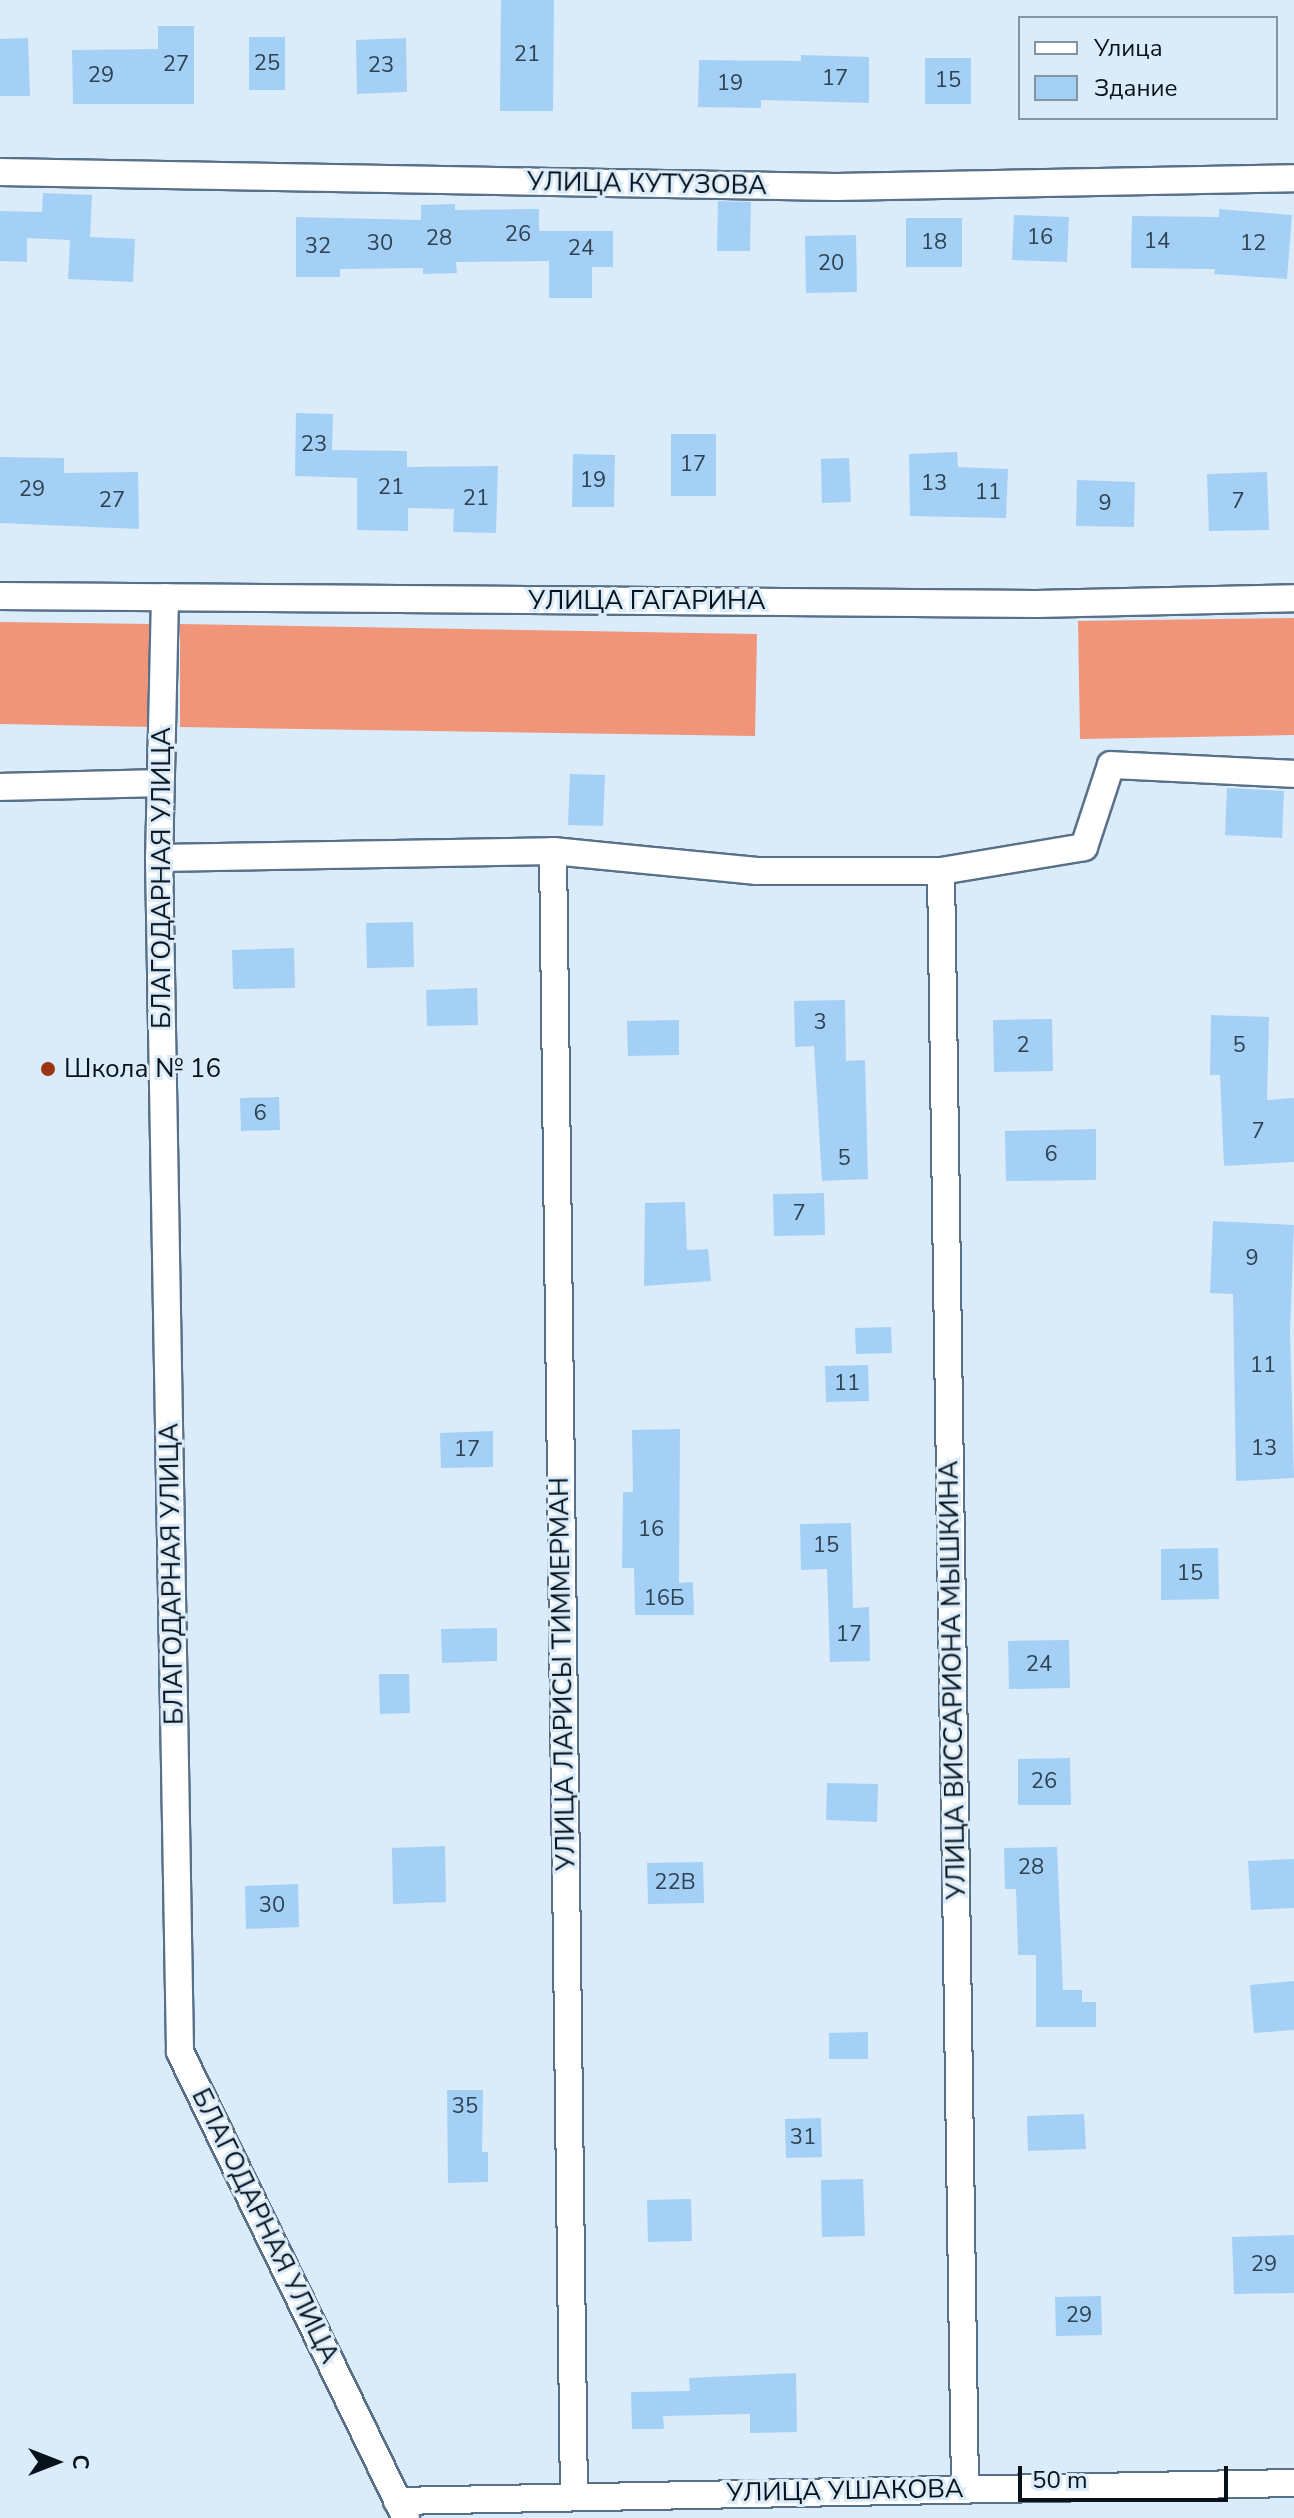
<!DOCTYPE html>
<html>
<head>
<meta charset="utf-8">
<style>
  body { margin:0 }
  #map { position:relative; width:1294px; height:2518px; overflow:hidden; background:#daebfa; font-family:"Nunito Sans",sans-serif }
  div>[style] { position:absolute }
  .forest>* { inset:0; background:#f09579 }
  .building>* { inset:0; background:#a5d0f6 }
  .roads { filter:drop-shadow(2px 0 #587188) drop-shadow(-2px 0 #587188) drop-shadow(0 2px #587188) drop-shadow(0 -2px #587188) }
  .minor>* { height:26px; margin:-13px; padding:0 13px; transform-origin:13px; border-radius:13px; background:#fff }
  .dots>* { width:22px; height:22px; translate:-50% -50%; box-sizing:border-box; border:4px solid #daebfa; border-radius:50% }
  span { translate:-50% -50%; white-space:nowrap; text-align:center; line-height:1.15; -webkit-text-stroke:6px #daebfa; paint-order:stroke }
  .number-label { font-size:22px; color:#2f4252 }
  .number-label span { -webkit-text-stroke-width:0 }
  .street-label { font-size:26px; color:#08121b }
  .poi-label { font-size:26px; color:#08121b }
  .left { translate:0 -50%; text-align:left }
  .legend { position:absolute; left:1018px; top:16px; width:260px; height:104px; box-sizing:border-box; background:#daebfa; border:2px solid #8694a1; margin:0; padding:10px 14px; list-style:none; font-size:24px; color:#08121b }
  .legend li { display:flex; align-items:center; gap:16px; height:40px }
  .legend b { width:40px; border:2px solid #8694a1 }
  .north { position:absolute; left:16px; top:2422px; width:80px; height:80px; -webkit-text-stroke:6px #daebfa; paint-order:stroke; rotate:90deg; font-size:22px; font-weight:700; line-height:32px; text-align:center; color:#08121b }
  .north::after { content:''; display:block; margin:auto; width:28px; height:36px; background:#08121b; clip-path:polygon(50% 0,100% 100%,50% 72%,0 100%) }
  .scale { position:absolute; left:1018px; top:2466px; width:210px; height:36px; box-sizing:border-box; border:4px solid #08121b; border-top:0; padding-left:10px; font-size:24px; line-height:28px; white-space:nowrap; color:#08121b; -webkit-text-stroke:6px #daebfa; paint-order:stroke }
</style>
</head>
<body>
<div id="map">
  <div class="forest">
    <div style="clip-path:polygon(1294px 618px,1294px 735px,1080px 739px,1078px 621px)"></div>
    <div style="clip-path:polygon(0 622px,152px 624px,153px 727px,0 724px)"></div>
    <div style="clip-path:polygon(180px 624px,757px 634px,755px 736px,180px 727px)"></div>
  </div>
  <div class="building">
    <div style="clip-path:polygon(501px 0,554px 0,553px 111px,500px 111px)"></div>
    <div style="clip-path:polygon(158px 26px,194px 26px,194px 104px,73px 104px,72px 50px,158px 49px)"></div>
    <div style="clip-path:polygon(249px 37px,285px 37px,285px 90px,249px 90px)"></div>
    <div style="clip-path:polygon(28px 38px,30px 96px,0 96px,0 39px)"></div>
    <div style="clip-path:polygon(406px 38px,407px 92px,357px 94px,356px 40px)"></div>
    <div style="clip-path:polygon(801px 55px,869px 57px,869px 103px,761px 100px,761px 108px,698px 107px,699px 60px,801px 61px)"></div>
    <div style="clip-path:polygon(925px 58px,971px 58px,971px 104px,925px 104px)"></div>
    <div style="clip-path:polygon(43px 193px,92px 195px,90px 237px,135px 239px,133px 282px,68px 279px,70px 240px,27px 238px,27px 262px,0 261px,0 211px,42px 212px)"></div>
    <div style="clip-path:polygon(718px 201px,751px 202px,750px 251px,717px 251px)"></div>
    <div style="clip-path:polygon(455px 204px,455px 210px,539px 209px,539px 231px,613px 231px,613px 267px,592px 267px,592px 298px,549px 298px,549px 261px,456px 262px,457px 273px,423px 274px,423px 268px,340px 269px,340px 277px,296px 277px,296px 217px,421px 220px,421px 205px)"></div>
    <div style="clip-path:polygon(1219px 209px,1292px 215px,1287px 279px,1214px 274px,1215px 269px,1131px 268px,1132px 216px,1219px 217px)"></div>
    <div style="clip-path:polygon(1014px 215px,1069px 217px,1067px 262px,1012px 260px)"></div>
    <div style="clip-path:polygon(906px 218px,962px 218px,962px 267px,906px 267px)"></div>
    <div style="clip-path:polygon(856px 235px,857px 292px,806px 293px,805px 236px)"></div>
    <div style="clip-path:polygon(296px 413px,333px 414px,332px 450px,407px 451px,407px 467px,498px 466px,496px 533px,453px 532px,454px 509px,408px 508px,408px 531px,357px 530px,357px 478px,295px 476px)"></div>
    <div style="clip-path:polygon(671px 434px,716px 434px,716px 496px,671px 496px)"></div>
    <div style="clip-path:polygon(957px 452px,958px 467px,1008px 469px,1006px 518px,910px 516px,909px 454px)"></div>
    <div style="clip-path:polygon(573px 454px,615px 455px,614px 507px,572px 507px)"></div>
    <div style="clip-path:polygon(0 457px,64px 458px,64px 473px,138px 472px,139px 529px,0 523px)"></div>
    <div style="clip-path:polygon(849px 458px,851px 502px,822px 503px,821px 459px)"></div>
    <div style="clip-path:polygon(1267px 472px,1269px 530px,1209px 531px,1207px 474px)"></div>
    <div style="clip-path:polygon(1077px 480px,1135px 482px,1134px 527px,1076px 526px)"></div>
    <div style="clip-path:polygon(570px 774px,605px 775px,603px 826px,568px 825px)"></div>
    <div style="clip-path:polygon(1227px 788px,1284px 791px,1282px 838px,1225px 835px)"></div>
    <div style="clip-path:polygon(413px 922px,414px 967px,367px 968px,366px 923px)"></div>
    <div style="clip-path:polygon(294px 948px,295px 988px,233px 989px,232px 950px)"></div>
    <div style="clip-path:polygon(477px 988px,478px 1025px,427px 1026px,426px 990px)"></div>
    <div style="clip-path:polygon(845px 1000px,846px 1061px,865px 1060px,868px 1179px,822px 1181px,814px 1046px,795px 1047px,794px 1001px)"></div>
    <div style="clip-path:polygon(1211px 1015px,1269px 1017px,1267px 1100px,1294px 1098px,1294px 1162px,1224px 1166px,1220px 1075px,1210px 1075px)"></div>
    <div style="clip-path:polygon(1052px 1019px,1053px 1071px,994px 1072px,993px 1020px)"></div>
    <div style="clip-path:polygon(679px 1020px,679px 1055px,628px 1056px,627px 1021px)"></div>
    <div style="clip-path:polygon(279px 1097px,280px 1130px,241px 1131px,240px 1098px)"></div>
    <div style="clip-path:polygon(1096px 1129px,1096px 1180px,1006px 1181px,1005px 1131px)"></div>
    <div style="clip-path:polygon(824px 1193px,825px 1235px,774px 1236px,773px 1194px)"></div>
    <div style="clip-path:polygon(685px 1202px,687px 1250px,708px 1249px,711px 1281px,644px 1286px,645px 1203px)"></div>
    <div style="clip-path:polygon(1213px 1221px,1294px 1225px,1290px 1331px,1294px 1478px,1236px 1481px,1233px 1294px,1210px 1293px)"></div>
    <div style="clip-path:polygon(891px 1327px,892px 1353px,856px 1354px,855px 1328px)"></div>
    <div style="clip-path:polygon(868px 1365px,869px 1401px,826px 1402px,825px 1366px)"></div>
    <div style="clip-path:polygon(680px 1429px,679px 1583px,693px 1582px,694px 1615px,635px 1615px,634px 1568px,622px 1568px,623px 1492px,633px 1492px,632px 1430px)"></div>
    <div style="clip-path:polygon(493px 1431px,493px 1467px,441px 1468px,440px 1433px)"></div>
    <div style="clip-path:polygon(851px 1523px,853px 1608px,869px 1607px,870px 1661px,830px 1662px,827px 1569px,801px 1570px,800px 1524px)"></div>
    <div style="clip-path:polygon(1218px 1548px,1219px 1599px,1161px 1600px,1161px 1549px)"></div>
    <div style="clip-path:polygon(497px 1628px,497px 1661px,442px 1663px,441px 1629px)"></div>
    <div style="clip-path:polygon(1069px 1640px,1070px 1688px,1009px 1689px,1008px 1641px)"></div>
    <div style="clip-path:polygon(379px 1674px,409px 1674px,410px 1713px,380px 1714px)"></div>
    <div style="clip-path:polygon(1070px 1758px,1071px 1805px,1018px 1805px,1018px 1759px)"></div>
    <div style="clip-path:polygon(827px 1783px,878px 1784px,877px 1822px,826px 1820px)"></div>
    <div style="clip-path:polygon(445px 1846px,446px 1902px,393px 1904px,392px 1848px)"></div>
    <div style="clip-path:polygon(1057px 1847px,1063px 1990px,1082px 1990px,1082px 2002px,1096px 2002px,1096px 2027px,1036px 2027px,1036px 1955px,1018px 1955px,1016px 1889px,1005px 1889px,1004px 1848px)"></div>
    <div style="clip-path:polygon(1294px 1859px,1294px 1908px,1251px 1910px,1248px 1861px)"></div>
    <div style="clip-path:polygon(703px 1862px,704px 1903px,648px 1904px,647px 1863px)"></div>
    <div style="clip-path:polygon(298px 1884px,299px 1927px,246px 1929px,245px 1886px)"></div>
    <div style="clip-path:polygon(1294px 1981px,1294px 2030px,1254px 2033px,1250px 1985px)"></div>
    <div style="clip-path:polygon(868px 2032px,868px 2059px,829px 2059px,829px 2033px)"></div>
    <div style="clip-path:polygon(447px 2090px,483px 2090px,482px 2152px,488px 2152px,488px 2182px,448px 2183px)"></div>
    <div style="clip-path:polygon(1084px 2114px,1086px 2149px,1028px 2151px,1027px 2116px)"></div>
    <div style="clip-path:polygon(821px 2118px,822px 2157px,786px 2158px,785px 2119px)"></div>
    <div style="clip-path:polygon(863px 2179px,865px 2236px,822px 2237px,821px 2180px)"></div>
    <div style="clip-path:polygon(691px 2199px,692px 2241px,648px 2242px,647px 2200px)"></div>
    <div style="clip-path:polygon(1294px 2235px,1294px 2293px,1234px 2294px,1232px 2237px)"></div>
    <div style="clip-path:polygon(1101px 2296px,1102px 2335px,1056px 2336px,1055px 2297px)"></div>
    <div style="clip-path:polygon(796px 2373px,797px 2432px,750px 2433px,750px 2414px,663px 2416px,664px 2429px,632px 2429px,631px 2392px,690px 2391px,689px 2378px)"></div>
  </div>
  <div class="roads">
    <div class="minor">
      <div style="left:0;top:172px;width:836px;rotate:1.03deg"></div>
      <div style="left:836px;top:187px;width:458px;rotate:-1.1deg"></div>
      <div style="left:0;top:596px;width:1036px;rotate:0.44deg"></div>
      <div style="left:1036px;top:604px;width:258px;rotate:-1.3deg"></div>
      <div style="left:165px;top:597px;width:261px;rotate:91.3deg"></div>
      <div style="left:159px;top:858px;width:1194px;rotate:88.99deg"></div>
      <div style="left:180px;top:2052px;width:518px;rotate:64.13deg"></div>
      <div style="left:0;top:787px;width:160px;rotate:-1.4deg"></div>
      <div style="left:553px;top:851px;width:1646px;rotate:89.27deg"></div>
      <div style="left:159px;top:858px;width:394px;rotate:-1deg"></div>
      <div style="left:553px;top:851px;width:205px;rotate:5.6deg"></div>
      <div style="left:757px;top:871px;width:184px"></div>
      <div style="left:941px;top:871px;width:145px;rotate:-9.5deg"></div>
      <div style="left:1084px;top:847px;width:86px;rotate:-71.8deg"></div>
      <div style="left:1111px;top:765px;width:183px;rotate:2.8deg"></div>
      <div style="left:941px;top:871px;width:1617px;rotate:89.15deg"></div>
      <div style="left:397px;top:2501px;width:897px;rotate:-1.15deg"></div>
    </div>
  </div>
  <div class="dots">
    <div style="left:48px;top:1069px;background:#9b3411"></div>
  </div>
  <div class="number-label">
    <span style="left:527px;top:55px">21</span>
    <span style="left:267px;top:64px">25</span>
    <span style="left:176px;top:65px">27</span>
    <span style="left:381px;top:66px">23</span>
    <span style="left:101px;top:76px">29</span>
    <span style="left:835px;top:79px">17</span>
    <span style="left:948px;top:81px">15</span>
    <span style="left:730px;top:84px">19</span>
    <span style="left:518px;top:235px">26</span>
    <span style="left:1040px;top:238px">16</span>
    <span style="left:439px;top:239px">28</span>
    <span style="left:1157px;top:242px">14</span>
    <span style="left:934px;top:243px">18</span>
    <span style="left:380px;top:244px">30</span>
    <span style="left:1253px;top:244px">12</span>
    <span style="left:318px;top:247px">32</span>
    <span style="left:581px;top:249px">24</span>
    <span style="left:831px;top:264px">20</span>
    <span style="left:314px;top:445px">23</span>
    <span style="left:693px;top:465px">17</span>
    <span style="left:593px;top:481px">19</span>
    <span style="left:934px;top:484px">13</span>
    <span style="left:391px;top:488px">21</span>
    <span style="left:32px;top:490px">29</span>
    <span style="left:988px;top:493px">11</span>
    <span style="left:476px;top:499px">21</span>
    <span style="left:112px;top:501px">27</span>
    <span style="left:1238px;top:502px">7</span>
    <span style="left:1105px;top:504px">9</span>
    <span style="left:820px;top:1023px">3</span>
    <span style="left:1023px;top:1046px">2</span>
    <span style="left:1239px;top:1046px">5</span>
    <span style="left:260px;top:1114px">6</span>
    <span style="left:1258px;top:1132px">7</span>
    <span style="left:1051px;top:1155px">6</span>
    <span style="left:844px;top:1159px">5</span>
    <span style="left:799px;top:1214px">7</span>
    <span style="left:1252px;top:1259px">9</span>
    <span style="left:1263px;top:1366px">11</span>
    <span style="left:847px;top:1384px">11</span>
    <span style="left:1264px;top:1449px">13</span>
    <span style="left:467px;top:1450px">17</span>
    <span style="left:651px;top:1530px">16</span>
    <span style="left:826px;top:1546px">15</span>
    <span style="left:1190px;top:1574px">15</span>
    <span style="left:664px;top:1599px">16Б</span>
    <span style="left:849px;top:1635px">17</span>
    <span style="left:1039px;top:1665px">24</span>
    <span style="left:1044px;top:1782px">26</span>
    <span style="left:1031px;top:1868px">28</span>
    <span style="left:675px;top:1883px">22В</span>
    <span style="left:272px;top:1906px">30</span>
    <span style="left:465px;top:2107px">35</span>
    <span style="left:803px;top:2138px">31</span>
    <span style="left:1264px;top:2265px">29</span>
    <span style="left:1079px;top:2316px">29</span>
  </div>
  <div class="street-label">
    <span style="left:647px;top:184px;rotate:1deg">УЛИЦА КУТУЗОВА</span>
    <span style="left:647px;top:601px">УЛИЦА ГАГАРИНА</span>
    <span style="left:162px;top:878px;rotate:-90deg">БЛАГОДАРНАЯ УЛИЦА</span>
    <span style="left:172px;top:1574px;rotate:-91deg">БЛАГОДАРНАЯ УЛИЦА</span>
    <span style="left:563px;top:1674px;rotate:-91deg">УЛИЦА ЛАРИСЫ ТИММЕРМАН</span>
    <span style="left:953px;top:1680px;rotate:-91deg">УЛИЦА ВИССАРИОНА МЫШКИНА</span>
    <span style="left:265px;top:2226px;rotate:64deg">БЛАГОДАРНАЯ УЛИЦА</span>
    <span style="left:845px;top:2491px;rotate:-1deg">УЛИЦА УШАКОВА</span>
  </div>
  <div class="poi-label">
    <span class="left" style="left:64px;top:1069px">Школа № 16</span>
  </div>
  <ul class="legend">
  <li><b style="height:10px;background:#fff"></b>Улица</li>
  <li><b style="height:22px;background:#a5d0f6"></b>Здание</li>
  </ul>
  <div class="north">С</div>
  <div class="scale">50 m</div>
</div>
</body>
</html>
